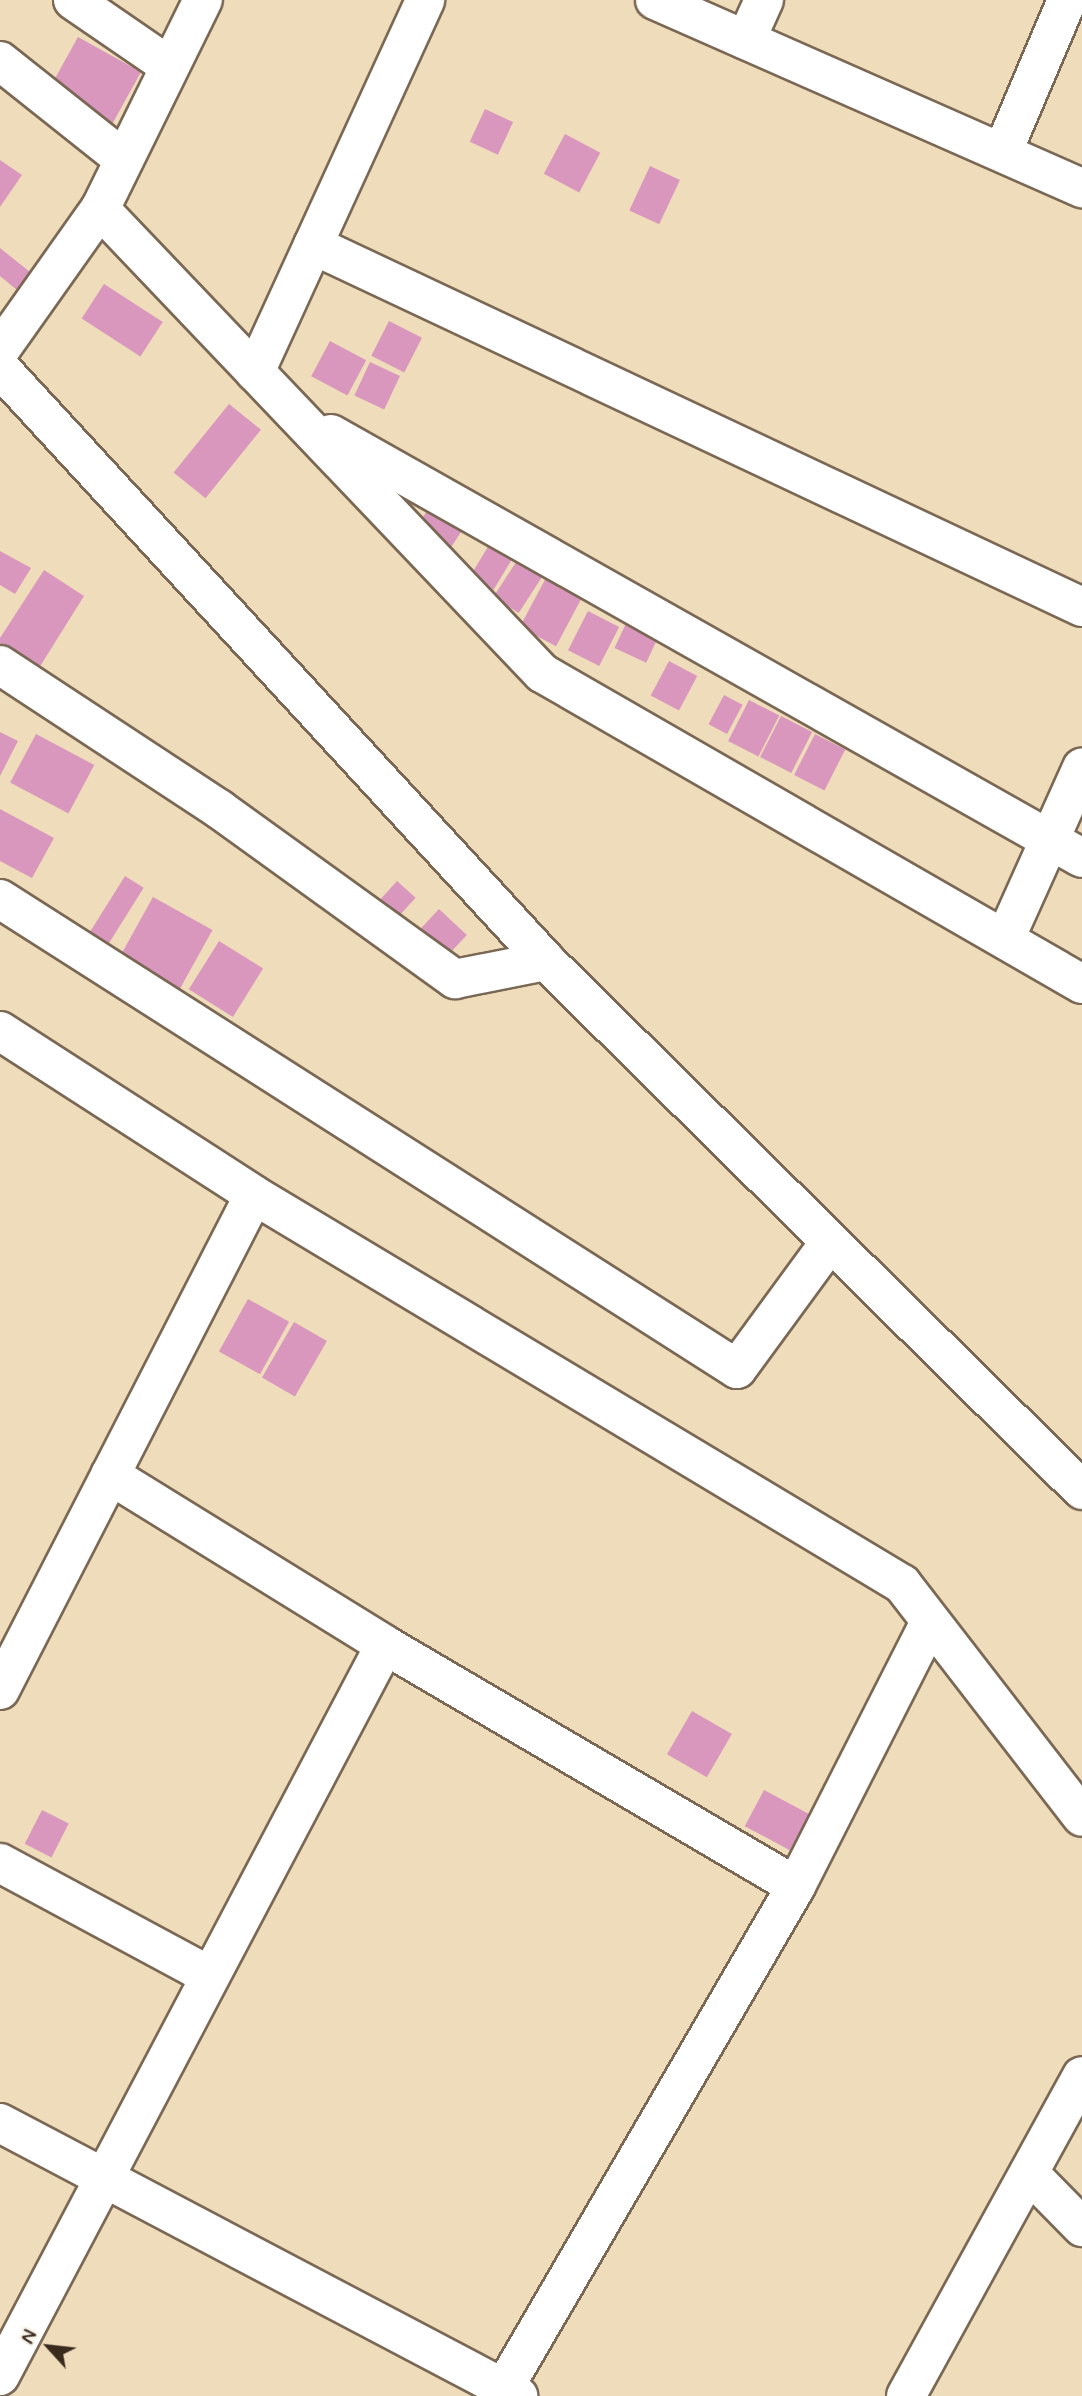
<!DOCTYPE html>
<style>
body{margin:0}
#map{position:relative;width:1082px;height:2396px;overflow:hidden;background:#eedcba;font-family:Mynerve,sans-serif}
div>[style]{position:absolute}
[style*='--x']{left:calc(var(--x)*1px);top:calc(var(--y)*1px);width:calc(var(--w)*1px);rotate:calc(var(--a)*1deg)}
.building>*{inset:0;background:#da97bd;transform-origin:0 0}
.roads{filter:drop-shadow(2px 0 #7a6855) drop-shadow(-2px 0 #7a6855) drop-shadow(0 2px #7a6855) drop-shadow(0 -2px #7a6855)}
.minor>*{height:38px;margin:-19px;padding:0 19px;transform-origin:19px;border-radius:19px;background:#fff}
.tertiary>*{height:38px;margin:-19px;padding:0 19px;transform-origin:19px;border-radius:19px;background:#fff}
span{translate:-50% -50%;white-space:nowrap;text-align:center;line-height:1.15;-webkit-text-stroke:5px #f7f3e8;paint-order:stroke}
.north{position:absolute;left:14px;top:2312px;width:70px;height:70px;-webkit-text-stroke:5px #f7f3e8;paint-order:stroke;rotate:297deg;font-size:19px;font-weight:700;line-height:28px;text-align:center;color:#3b2a1e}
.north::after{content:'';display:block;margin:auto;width:24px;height:32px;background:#3b2a1e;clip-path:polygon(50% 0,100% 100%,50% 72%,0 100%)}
</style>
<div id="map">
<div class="building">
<i style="left:78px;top:37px;width:72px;height:60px;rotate:29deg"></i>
<i style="left:485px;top:109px;width:31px;height:36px;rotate:25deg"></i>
<i style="left:565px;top:134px;width:40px;height:45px;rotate:28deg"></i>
<i style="clip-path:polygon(0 160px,22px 175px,0 207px)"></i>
<i style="left:650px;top:166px;width:33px;height:49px;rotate:25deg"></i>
<i style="clip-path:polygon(0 248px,30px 272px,17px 290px,0 276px)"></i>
<i style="left:104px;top:284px;width:70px;height:41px;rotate:33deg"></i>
<i style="left:389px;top:321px;width:37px;height:39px;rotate:27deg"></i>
<i style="left:330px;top:341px;width:41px;height:40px;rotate:28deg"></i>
<i style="left:370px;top:362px;width:33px;height:37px;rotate:25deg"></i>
<i style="left:229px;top:404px;width:41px;height:88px;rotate:39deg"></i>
<i style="left:436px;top:497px;width:40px;height:36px;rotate:33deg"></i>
<i style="left:489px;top:545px;width:27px;height:36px;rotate:31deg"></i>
<i style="clip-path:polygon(0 551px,31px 568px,15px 594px,0 585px)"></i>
<i style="left:518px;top:559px;width:30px;height:45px;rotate:33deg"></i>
<i style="clip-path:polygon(44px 570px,84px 596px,39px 668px,0 643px,0 638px)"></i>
<i style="left:548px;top:574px;width:41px;height:60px;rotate:28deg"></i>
<i style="left:588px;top:611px;width:35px;height:44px;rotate:27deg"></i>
<i style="left:628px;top:619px;width:35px;height:32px;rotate:25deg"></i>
<i style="left:669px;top:661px;width:32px;height:39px;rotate:28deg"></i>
<i style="left:724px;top:695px;width:21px;height:33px;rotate:28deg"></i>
<i style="left:749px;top:700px;width:34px;height:46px;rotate:27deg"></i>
<i style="left:781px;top:716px;width:35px;height:46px;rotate:27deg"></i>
<i style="clip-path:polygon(0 732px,18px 741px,0 776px)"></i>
<i style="left:36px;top:734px;width:66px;height:55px;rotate:28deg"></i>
<i style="left:815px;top:734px;width:34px;height:46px;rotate:27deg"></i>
<i style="clip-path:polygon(0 809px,54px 838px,32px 878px,0 861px)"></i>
<i style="left:125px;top:876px;width:22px;height:70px;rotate:32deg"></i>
<i style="left:397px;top:881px;width:25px;height:28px;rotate:42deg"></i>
<i style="left:153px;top:897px;width:68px;height:68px;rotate:29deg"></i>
<i style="left:439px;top:909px;width:38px;height:26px;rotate:43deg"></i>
<i style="left:219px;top:941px;width:52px;height:57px;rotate:32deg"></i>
<i style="left:248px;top:1299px;width:47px;height:60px;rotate:29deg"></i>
<i style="left:294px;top:1322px;width:38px;height:64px;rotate:30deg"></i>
<i style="left:692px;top:1711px;width:46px;height:50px;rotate:30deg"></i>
<i style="left:764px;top:1790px;width:51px;height:41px;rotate:28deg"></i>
<i style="left:42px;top:1810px;width:30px;height:38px;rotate:27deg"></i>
</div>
<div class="roads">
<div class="minor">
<i style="--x:73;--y:0;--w:116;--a:34.5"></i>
<i style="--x:746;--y:40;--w:44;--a:-65.8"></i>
<i style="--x:0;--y:61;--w:157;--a:38.5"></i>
<i style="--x:1003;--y:151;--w:164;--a:-67"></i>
<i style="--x:100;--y:209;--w:641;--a:46.39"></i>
<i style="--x:542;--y:673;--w:623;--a:29.94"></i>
<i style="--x:313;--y:245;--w:850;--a:25.21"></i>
<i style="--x:0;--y:350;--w:173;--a:-54.7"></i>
<i style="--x:100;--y:209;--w:233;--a:-63.8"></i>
<i style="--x:255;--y:372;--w:409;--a:-65.4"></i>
<i style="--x:331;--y:434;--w:862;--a:29.45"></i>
<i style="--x:0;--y:665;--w:262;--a:33.3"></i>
<i style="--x:219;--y:809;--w:291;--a:35.8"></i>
<i style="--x:455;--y:979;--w:93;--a:-11.2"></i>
<i style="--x:0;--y:899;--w:874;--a:32.53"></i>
<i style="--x:737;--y:1369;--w:157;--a:-53.8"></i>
<i style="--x:1005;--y:939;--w:188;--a:-65.8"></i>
<i style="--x:0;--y:1031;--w:302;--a:32.8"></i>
<i style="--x:254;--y:1195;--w:756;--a:30.98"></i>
<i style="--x:902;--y:1584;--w:294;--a:52.3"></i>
<i style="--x:110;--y:1475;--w:323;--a:31.7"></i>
<i style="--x:385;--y:1645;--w:476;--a:30.4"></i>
<i style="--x:0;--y:1690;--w:556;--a:-62.84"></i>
<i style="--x:0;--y:1863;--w:238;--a:28.3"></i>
<i style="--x:0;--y:2123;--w:586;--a:27.79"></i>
<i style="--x:1029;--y:2173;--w:76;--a:45.5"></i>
<i style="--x:0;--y:2376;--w:826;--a:-62.23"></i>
<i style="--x:504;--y:2388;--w:581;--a:-59.81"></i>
<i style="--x:796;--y:1886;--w:296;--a:-63.1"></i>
<i style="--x:906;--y:2396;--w:365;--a:-61.2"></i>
</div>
<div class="tertiary">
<i style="--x:655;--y:0;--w:467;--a:23.8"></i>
<i style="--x:0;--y:368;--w:806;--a:47.36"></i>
<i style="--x:546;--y:961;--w:753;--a:44.62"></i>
</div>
</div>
<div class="north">N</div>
</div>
